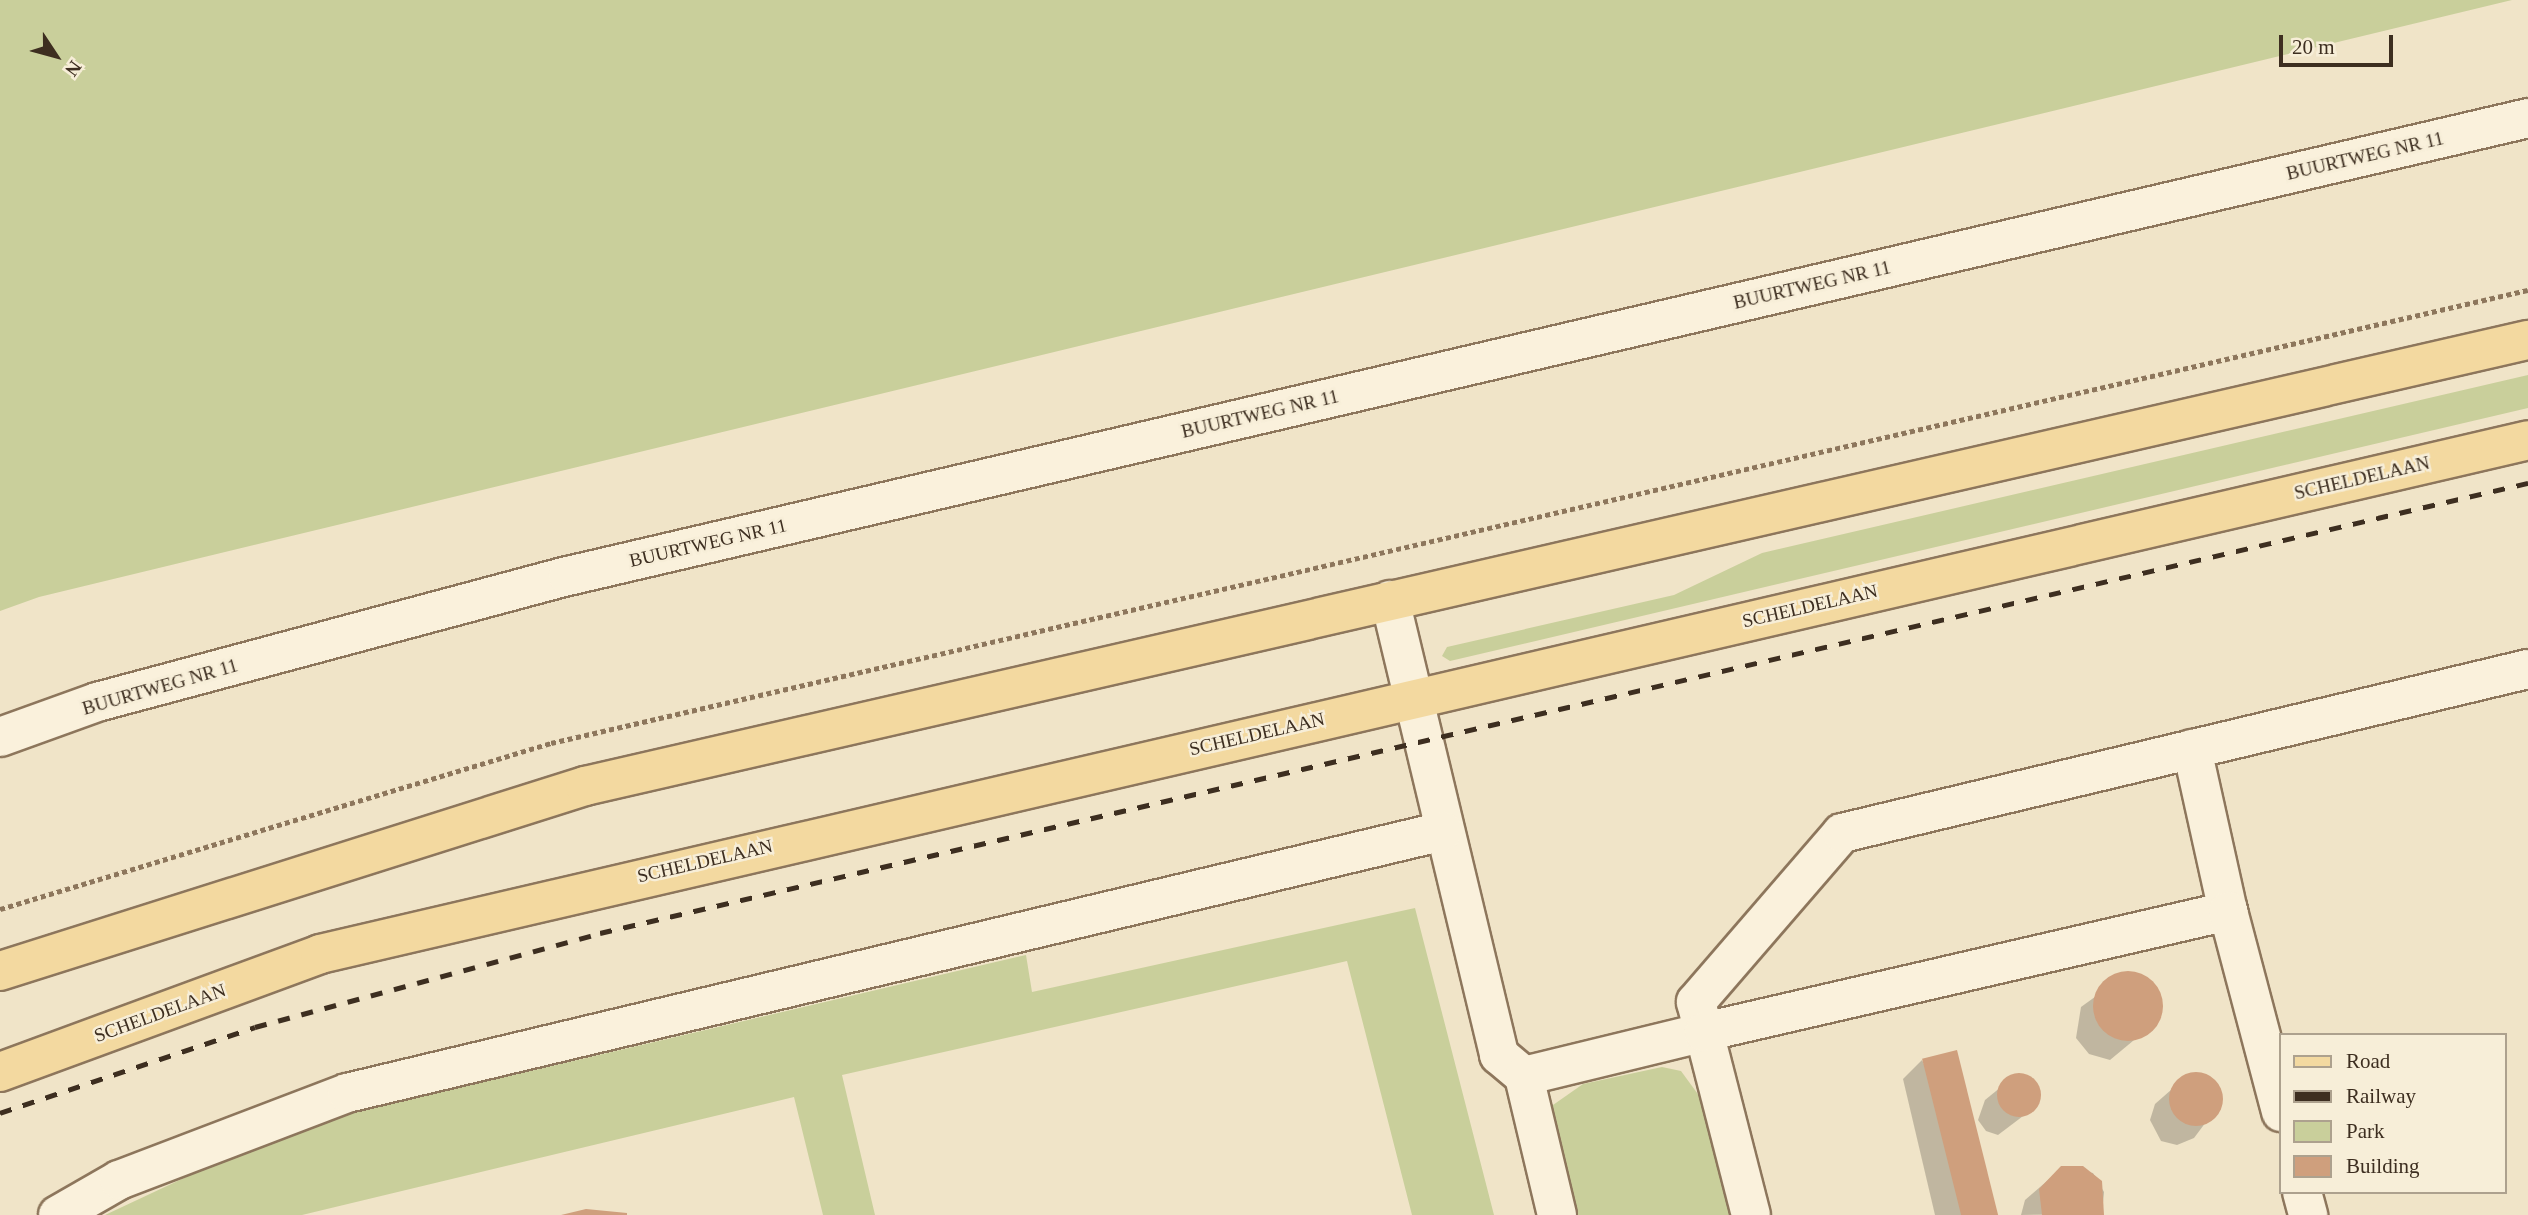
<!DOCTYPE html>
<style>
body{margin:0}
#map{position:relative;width:2528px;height:1215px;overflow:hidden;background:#f0e4c8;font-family:Georgia,serif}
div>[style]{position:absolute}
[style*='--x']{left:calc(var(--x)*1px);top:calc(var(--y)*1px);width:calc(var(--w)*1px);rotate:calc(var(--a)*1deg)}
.green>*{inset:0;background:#c9cf9b}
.shadow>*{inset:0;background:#0003}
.building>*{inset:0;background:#cf9f7d;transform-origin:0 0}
.round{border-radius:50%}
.path>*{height:4.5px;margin-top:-2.25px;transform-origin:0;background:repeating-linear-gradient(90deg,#8d765c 0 5px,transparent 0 8.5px)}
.roads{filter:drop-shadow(2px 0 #8d765c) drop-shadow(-2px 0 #8d765c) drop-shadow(0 2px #8d765c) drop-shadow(0 -2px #8d765c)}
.minor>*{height:38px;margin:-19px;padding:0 19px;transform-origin:19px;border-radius:19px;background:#faf1dc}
.major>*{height:38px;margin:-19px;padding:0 19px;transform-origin:19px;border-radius:19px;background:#f3d9a0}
.rail>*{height:5px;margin-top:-2.5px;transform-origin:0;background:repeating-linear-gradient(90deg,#3d2e20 0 12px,transparent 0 24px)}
span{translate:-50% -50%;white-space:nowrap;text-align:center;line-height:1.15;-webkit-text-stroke:5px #f7eed8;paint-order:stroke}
.street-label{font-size:19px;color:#3d2e20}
.legend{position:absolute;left:2279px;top:1033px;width:228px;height:161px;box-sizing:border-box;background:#f7eed8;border:2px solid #ada18e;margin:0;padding:9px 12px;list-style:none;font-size:21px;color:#3d2e20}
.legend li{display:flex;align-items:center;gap:14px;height:35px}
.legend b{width:35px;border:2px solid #ada18e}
.north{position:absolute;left:21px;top:21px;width:70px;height:70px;-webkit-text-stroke:5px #f7eed8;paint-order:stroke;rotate:126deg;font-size:19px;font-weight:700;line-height:28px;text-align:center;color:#3d2e20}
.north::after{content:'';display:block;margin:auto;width:24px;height:32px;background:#3d2e20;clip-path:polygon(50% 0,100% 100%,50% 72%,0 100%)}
.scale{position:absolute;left:2279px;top:35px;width:114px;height:32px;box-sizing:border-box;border:4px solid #3d2e20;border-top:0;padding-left:9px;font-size:21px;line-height:24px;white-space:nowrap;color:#3d2e20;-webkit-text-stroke:5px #f7eed8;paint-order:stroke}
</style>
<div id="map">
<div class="green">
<i style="clip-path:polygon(0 0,2512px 0,39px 597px,0 611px)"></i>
<i style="clip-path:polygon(2528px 375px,2528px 408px,1450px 661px,1442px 656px,1447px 647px,1674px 595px,1762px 553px)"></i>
<i style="clip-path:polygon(1415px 908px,1494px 1215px,1412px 1215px,1347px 961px,842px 1075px,875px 1215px,823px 1215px,794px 1097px,302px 1215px,105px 1215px,295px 1126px,1026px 955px,1032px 992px)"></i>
<i style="clip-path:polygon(1662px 1067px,1681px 1071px,1711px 1112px,1734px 1215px,1569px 1215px,1545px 1127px,1553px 1105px,1583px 1084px)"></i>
</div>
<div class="shadow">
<i style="clip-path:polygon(2128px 973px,2148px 980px,2160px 999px,2157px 1021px,2110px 1060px,2089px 1054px,2076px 1038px,2081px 1007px)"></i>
<i style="clip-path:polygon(1922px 1060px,1995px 1215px,1935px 1215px,1903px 1079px)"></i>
<i style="clip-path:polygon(2017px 1074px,2030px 1078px,2039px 1095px,2035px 1107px,1998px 1135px,1986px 1131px,1978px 1120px,1985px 1100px)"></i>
<i style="clip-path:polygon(2188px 1075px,2212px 1079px,2221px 1102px,2194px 1138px,2177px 1145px,2161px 1141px,2150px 1120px,2155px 1104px)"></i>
<i style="clip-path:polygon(2062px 1168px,2093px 1173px,2104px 1192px,2102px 1214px,2021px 1215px,2025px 1200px)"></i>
</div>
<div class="building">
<i class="round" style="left:2093px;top:971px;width:70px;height:70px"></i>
<i style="left:1957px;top:1050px;width:170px;height:36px;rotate:76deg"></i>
<i class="round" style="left:2169px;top:1072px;width:54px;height:54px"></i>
<i class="round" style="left:1997px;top:1073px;width:44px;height:44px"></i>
<i style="clip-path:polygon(2061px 1166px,2083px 1166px,2102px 1181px,2104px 1215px,2042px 1215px,2039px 1189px)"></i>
<i style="clip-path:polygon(586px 1209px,627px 1213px,627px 1215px,561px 1215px)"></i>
</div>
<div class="path">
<i style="--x:0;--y:909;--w:575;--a:-16.77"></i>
<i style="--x:551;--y:743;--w:2028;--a:-12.91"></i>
</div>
<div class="roads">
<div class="minor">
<i style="--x:1390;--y:600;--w:468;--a:76.5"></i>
<i style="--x:1499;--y:1055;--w:33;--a:40"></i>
<i style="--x:0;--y:737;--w:103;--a:-19.8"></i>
<i style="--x:97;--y:702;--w:488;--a:-15"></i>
<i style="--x:568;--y:576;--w:2013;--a:-13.15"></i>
<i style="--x:2192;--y:749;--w:166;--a:77.5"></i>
<i style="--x:2302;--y:1192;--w:24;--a:75"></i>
<i style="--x:58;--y:1215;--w:70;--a:-29.8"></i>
<i style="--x:119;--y:1180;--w:244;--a:-20.9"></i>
<i style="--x:347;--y:1093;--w:1127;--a:-13.44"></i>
<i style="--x:1557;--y:1215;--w:143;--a:-103.4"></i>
<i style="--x:1524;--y:1076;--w:185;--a:-13.7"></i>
<i style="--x:1704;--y:1032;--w:31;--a:-105"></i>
<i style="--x:1696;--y:1002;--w:223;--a:-49.2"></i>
<i style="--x:1842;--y:833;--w:705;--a:-13.45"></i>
<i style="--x:1751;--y:1215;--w:189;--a:-104.4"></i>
<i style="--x:1704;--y:1032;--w:538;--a:-13"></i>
<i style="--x:2228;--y:911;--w:208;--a:75.2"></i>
</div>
<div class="major">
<i style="--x:0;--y:971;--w:614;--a:-17.55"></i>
<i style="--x:585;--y:786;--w:1994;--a:-12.93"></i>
<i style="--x:0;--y:1072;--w:341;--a:-20.2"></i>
<i style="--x:320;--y:954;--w:2267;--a:-13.1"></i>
</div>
</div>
<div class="rail">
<i style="--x:0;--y:1113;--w:269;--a:-18.6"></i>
<i style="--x:255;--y:1027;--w:358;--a:-15.2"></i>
<i style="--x:600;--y:933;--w:1980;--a:-13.14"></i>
</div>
<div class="street-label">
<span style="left:2365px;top:156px;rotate:-13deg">BUURTWEG NR 11</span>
<span style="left:1812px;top:285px;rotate:-13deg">BUURTWEG NR 11</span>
<span style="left:1260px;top:414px;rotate:-13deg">BUURTWEG NR 11</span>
<span style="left:2362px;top:478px;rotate:-13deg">SCHELDELAAN</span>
<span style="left:708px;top:543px;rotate:-13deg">BUURTWEG NR 11</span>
<span style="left:1810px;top:606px;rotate:-13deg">SCHELDELAAN</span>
<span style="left:160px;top:687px;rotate:-16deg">BUURTWEG NR 11</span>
<span style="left:1257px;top:734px;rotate:-13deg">SCHELDELAAN</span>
<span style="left:705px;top:861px;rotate:-13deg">SCHELDELAAN</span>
<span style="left:160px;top:1013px;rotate:-20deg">SCHELDELAAN</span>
</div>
<ul class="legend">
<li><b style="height:9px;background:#f3d9a0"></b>Road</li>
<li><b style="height:9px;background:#3d2e20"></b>Railway</li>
<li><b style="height:19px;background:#c9cf9b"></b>Park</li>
<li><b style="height:19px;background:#cf9f7d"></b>Building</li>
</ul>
<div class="north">N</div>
<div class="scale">20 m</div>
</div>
